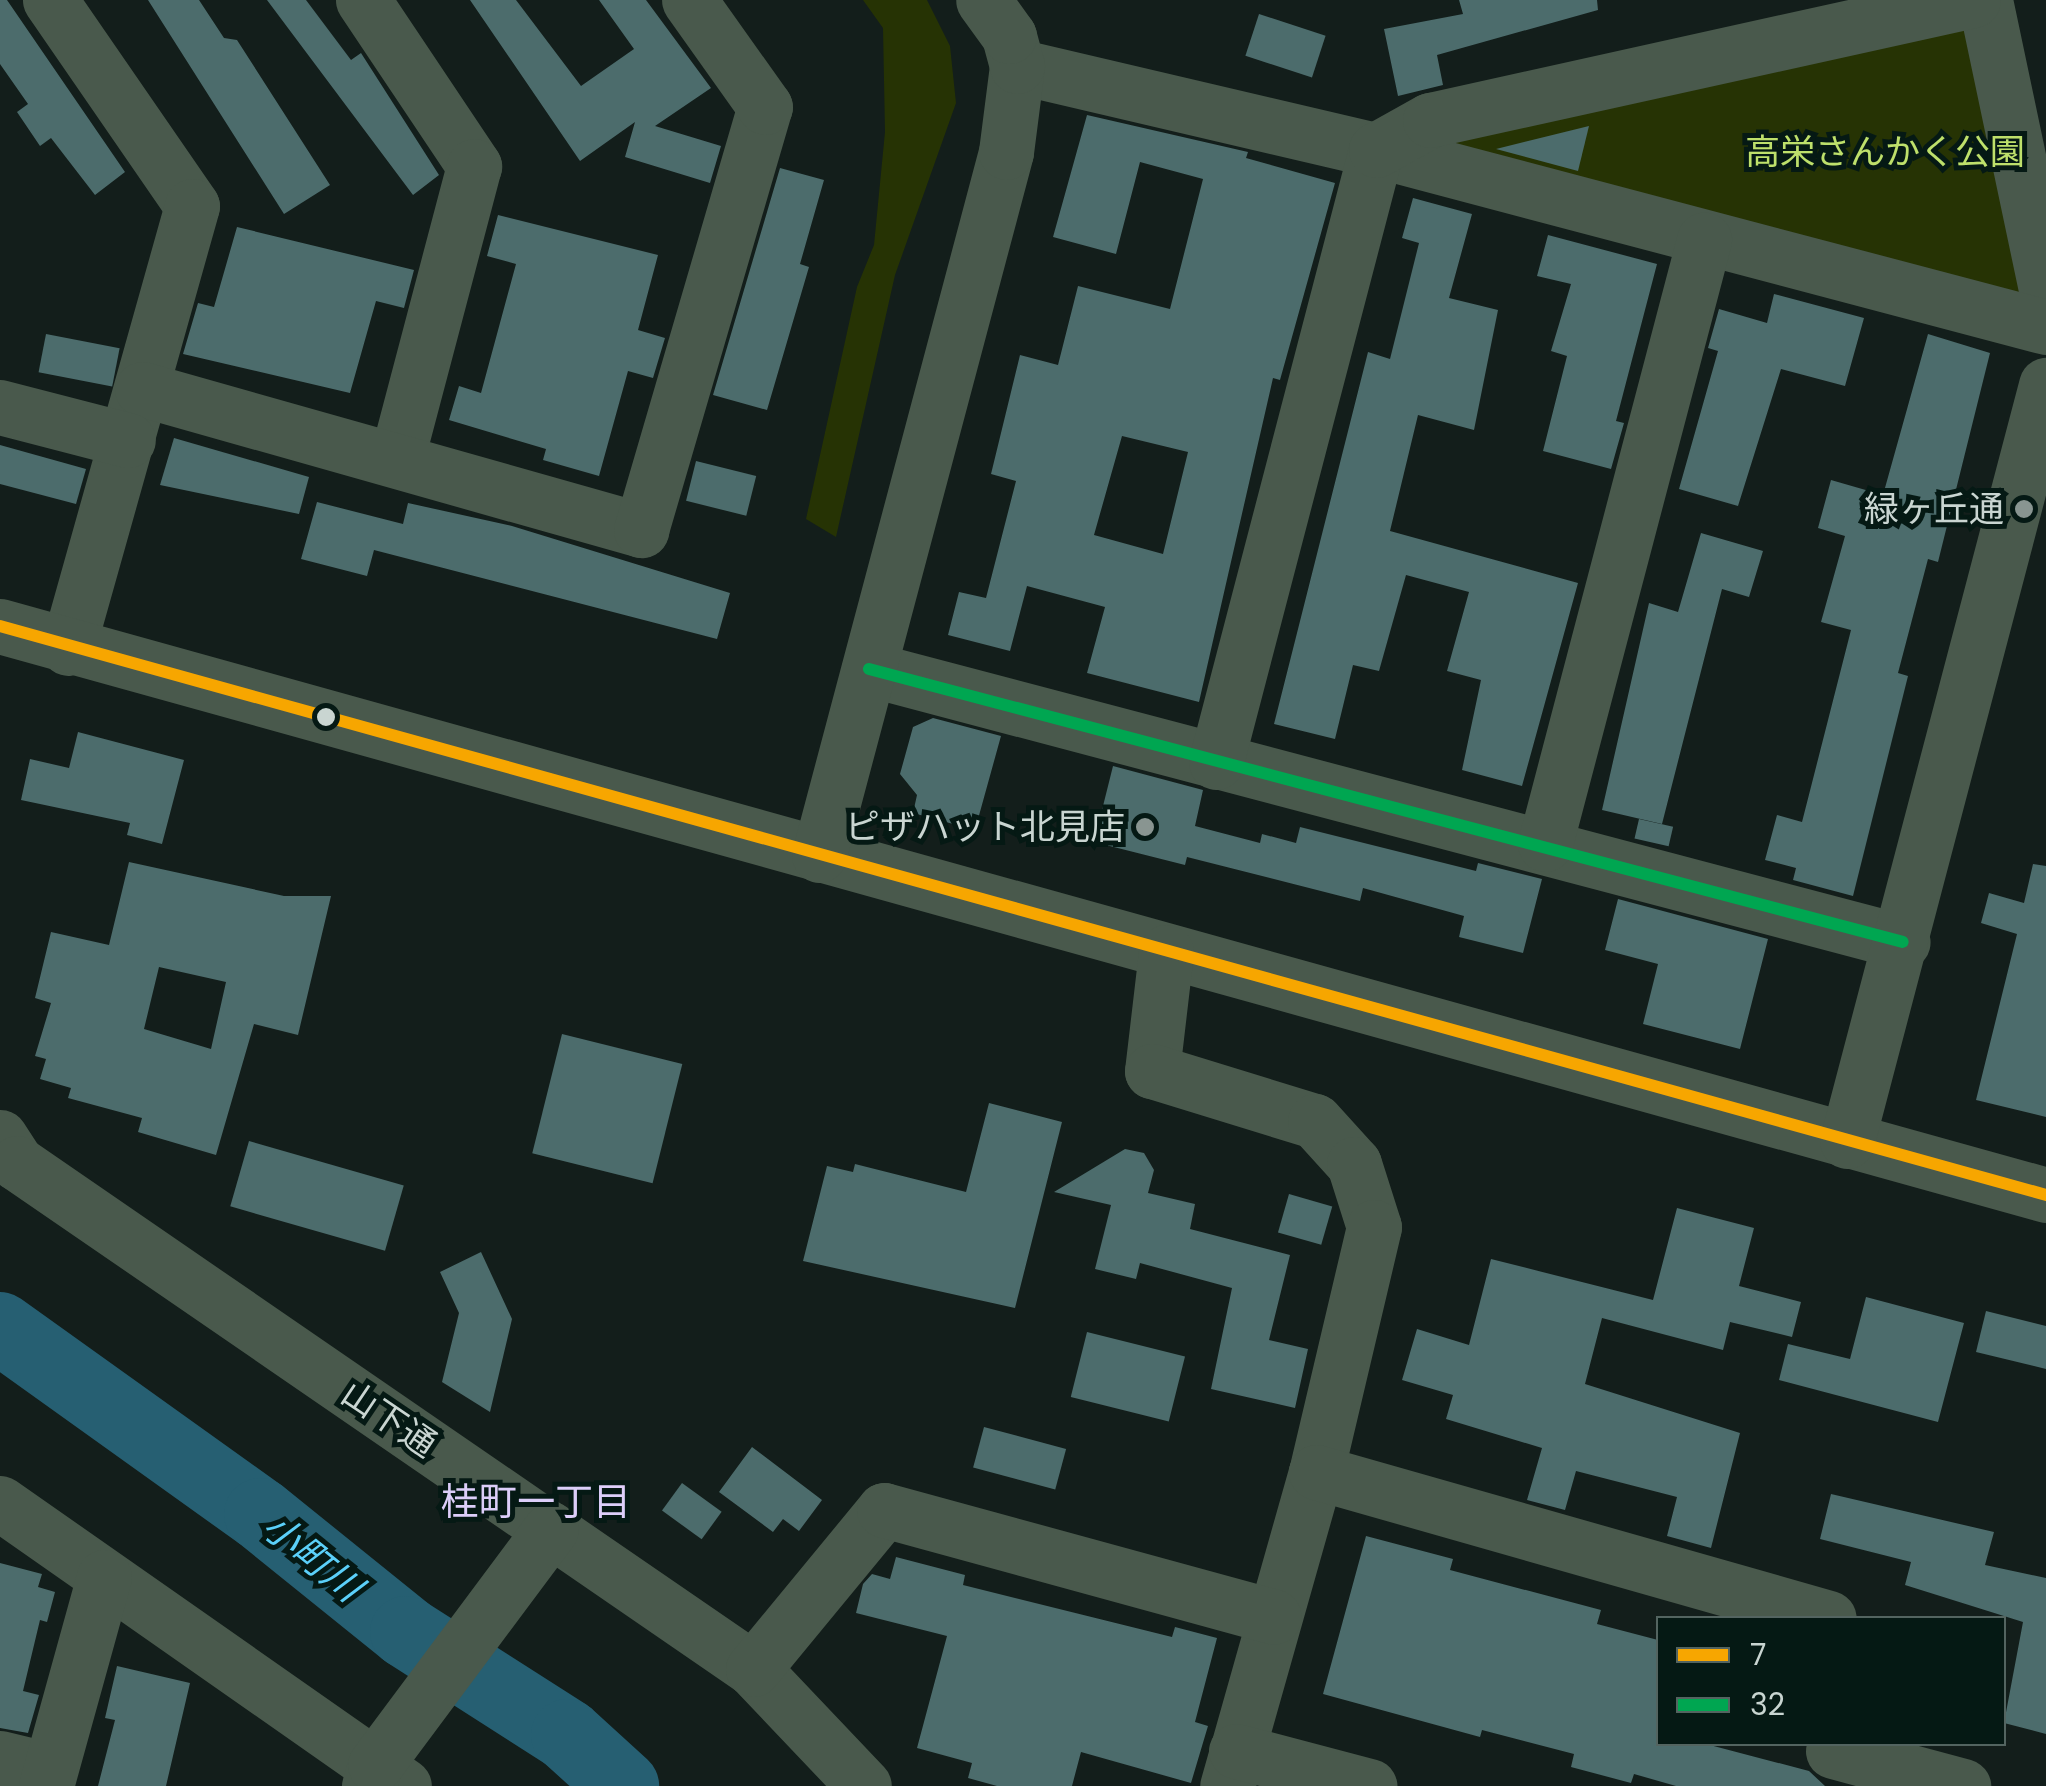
<!DOCTYPE html>
<meta charset="utf-8">
<style>
body{margin:0}
#map{position:relative;width:2046px;height:1786px;overflow:hidden;background:#131e1b;font-family:Poppins,"Noto Sans JP",sans-serif}
div>[style]{position:absolute}
[style*='--x']{left:calc(var(--x)*1px);top:calc(var(--y)*1px);width:calc(var(--w)*1px);rotate:calc(var(--a)*1deg)}
.green>*{inset:0;background:#263304}
.river>*{height:72px;margin:-36px;padding:0 36px;transform-origin:36px;border-radius:36px;background:#265f72}
.building>*{inset:0;background:#4c6c6c;transform-origin:0 0}
.minor>*{height:55px;margin:-27.5px;padding:0 27.5px;transform-origin:27.5px;border-radius:27.5px;background:#49594c}
.bus-1>*{height:12px;margin:-6px;padding:0 6px;transform-origin:6px;border-radius:6px;background:#f7a600}
.bus-2>*{height:12px;margin:-6px;padding:0 6px;transform-origin:6px;border-radius:6px;background:#00a651}
.dots>*{width:28px;height:28px;translate:-50% -50%;box-sizing:border-box;border:5px solid #051914;border-radius:50%}
span{translate:-50% -50%;white-space:nowrap;text-align:center;line-height:1.15;-webkit-text-stroke:10px #051914;paint-order:stroke}
.park-label{font-size:35px;color:#bee06b}
.poi-label{font-size:35px;color:#c9d5d1}
.right{translate:-100% -50%;text-align:right}
.street-label{font-size:35px;color:#c9d5d1}
.neighbourhood-label{font-size:38px;color:#dccef9}
.water-label{font-size:38px;color:#5bd0f9;font-style:italic}
.legend{position:absolute;left:1656px;top:1616px;width:350px;height:130px;box-sizing:border-box;background:#051914;border:2px solid #536460;margin:0;padding:12px 18px;list-style:none;font-size:30px;color:#c9d5d1}
.legend li{display:flex;align-items:center;gap:20px;height:50px}
.legend b{width:50px;border:2px solid #536460}
</style>
<div id="map">
<div class="green">
<i style="clip-path:polygon(863px 0,927px 0,950px 46px,956px 103px,895px 275px,836px 537px,806px 519px,857px 287px,874px 245px,885px 132px,883px 28px)"></i>
<i style="clip-path:polygon(1973px 0,2046px 327px,1376px 150px)"></i>
</div>
<div class="river">
<i style="--x:0;--y:1328;--w:320;--a:35.6"></i>
<i style="--x:260;--y:1514;--w:188;--a:38.9"></i>
<i style="--x:406;--y:1632;--w:191;--a:32.6"></i>
<i style="--x:567;--y:1735;--w:76;--a:42.3"></i>
</div>
<div class="building">
<i style="clip-path:polygon(0 0,7px 0,125px 172px,95px 195px,51px 138px,40px 146px,17px 112px,28px 104px,0 64px)"></i>
<i style="clip-path:polygon(148px 0,199px 0,224px 38px,237px 40px,330px 185px,284px 214px)"></i>
<i style="clip-path:polygon(267px 0,306px 0,351px 60px,361px 53px,439px 175px,413px 195px)"></i>
<i style="clip-path:polygon(470px 0,516px 0,581px 86px,634px 49px,599px 0,646px 0,711px 88px,655px 126px,721px 146px,710px 183px,625px 157px,635px 122px,580px 161px)"></i>
<i style="clip-path:polygon(1459px 0,1597px 0,1598px 10px,1437px 55px,1443px 85px,1398px 96px,1384px 29px,1463px 14px)"></i>
<i style="left:1259px;top:14px;width:70px;height:44px;rotate:18deg"></i>
<i style="clip-path:polygon(evenodd,1087px 115px,1248px 152px,1246px 158px,1335px 183px,1280px 380px,1273px 378px,1199px 702px,1087px 673px,1105px 607px,1027px 586px,1010px 651px,948px 635px,959px 592px,986px 598px,1016px 481px,991px 474px,1020px 355px,1058px 365px,1078px 286px,1170px 309px,1203px 179px,1140px 162px,1116px 254px,1053px 237px,1087px 115px,1122px 436px,1188px 452px,1163px 554px,1094px 535px,1122px 436px)"></i>
<i style="clip-path:polygon(1589px 126px,1578px 171px,1496px 149px)"></i>
<i style="clip-path:polygon(780px 168px,824px 180px,800px 264px,809px 267px,767px 410px,713px 395px)"></i>
<i style="clip-path:polygon(1413px 198px,1472px 214px,1449px 298px,1498px 310px,1474px 430px,1418px 415px,1390px 531px,1578px 583px,1522px 786px,1462px 770px,1481px 680px,1447px 671px,1469px 592px,1406px 575px,1379px 671px,1353px 665px,1335px 739px,1274px 724px,1368px 352px,1390px 359px,1419px 243px,1402px 238px)"></i>
<i style="clip-path:polygon(498px 215px,658px 255px,638px 330px,665px 338px,653px 378px,628px 371px,599px 476px,543px 460px,546px 449px,449px 420px,459px 386px,481px 393px,516px 264px,487px 256px)"></i>
<i style="clip-path:polygon(237px 227px,414px 270px,404px 308px,376px 301px,350px 393px,183px 354px,198px 303px,214px 307px)"></i>
<i style="clip-path:polygon(1548px 235px,1657px 264px,1616px 421px,1624px 423px,1611px 469px,1543px 451px,1567px 356px,1551px 351px,1571px 284px,1537px 276px)"></i>
<i style="clip-path:polygon(1774px 294px,1864px 318px,1845px 386px,1781px 369px,1738px 506px,1679px 489px,1718px 351px,1708px 348px,1719px 309px,1767px 323px)"></i>
<i style="left:46px;top:334px;width:75px;height:39px;rotate:11deg"></i>
<i style="clip-path:polygon(1928px 334px,1990px 353px,1938px 562px,1928px 559px,1898px 673px,1908px 676px,1853px 896px,1793px 880px,1796px 868px,1765px 860px,1777px 815px,1802px 822px,1851px 630px,1821px 622px,1845px 536px,1818px 528px,1831px 480px,1883px 495px)"></i>
<i style="clip-path:polygon(174px 438px,309px 477px,299px 514px,160px 485px)"></i>
<i style="clip-path:polygon(0 445px,86px 469px,76px 504px,0 484px)"></i>
<i style="left:696px;top:461px;width:62px;height:41px;rotate:14deg"></i>
<i style="clip-path:polygon(317px 502px,403px 524px,408px 503px,512px 526px,730px 593px,717px 639px,374px 550px,367px 576px,301px 559px)"></i>
<i style="clip-path:polygon(1701px 533px,1763px 551px,1749px 597px,1722px 589px,1662px 824px,1602px 810px,1649px 603px,1678px 612px)"></i>
<i style="clip-path:polygon(933px 718px,1001px 736px,975px 830px,913px 813px,917px 795px,900px 774px,913px 727px)"></i>
<i style="clip-path:polygon(78px 732px,184px 760px,162px 844px,127px 835px,130px 823px,21px 800px,30px 759px,69px 768px)"></i>
<i style="clip-path:polygon(1113px 766px,1203px 790px,1195px 826px,1260px 843px,1262px 834px,1296px 843px,1300px 827px,1476px 871px,1478px 863px,1542px 879px,1523px 953px,1459px 937px,1464px 916px,1363px 888px,1360px 901px,1187px 857px,1185px 865px,1094px 842px)"></i>
<i style="left:1639px;top:819px;width:35px;height:20px;rotate:13deg"></i>
<i style="clip-path:polygon(evenodd,129px 862px,284px 896px,331px 896px,298px 1035px,254px 1024px,216px 1155px,138px 1132px,142px 1118px,68px 1098px,71px 1088px,40px 1079px,46px 1059px,35px 1056px,51px 1003px,35px 998px,51px 932px,109px 945px,129px 862px,159px 967px,226px 982px,211px 1049px,144px 1029px,159px 967px)"></i>
<i style="clip-path:polygon(2033px 864px,2046px 866px,2046px 1117px,1976px 1100px,2017px 934px,1981px 923px,1989px 893px,2024px 903px)"></i>
<i style="clip-path:polygon(1618px 899px,1768px 939px,1740px 1049px,1643px 1024px,1658px 964px,1605px 950px)"></i>
<i style="left:562px;top:1034px;width:124px;height:123px;rotate:14deg"></i>
<i style="clip-path:polygon(989px 1103px,1062px 1122px,1015px 1308px,803px 1261px,827px 1166px,853px 1172px,855px 1164px,966px 1192px)"></i>
<i style="left:249px;top:1141px;width:161px;height:68px;rotate:16deg"></i>
<i style="clip-path:polygon(1125px 1149px,1144px 1153px,1154px 1170px,1148px 1193px,1195px 1204px,1190px 1229px,1290px 1255px,1269px 1340px,1308px 1349px,1295px 1408px,1211px 1389px,1232px 1288px,1140px 1263px,1136px 1279px,1095px 1269px,1111px 1205px,1054px 1192px)"></i>
<i style="left:1289px;top:1194px;width:45px;height:40px;rotate:16deg"></i>
<i style="clip-path:polygon(1677px 1208px,1754px 1228px,1739px 1286px,1801px 1302px,1792px 1337px,1730px 1322px,1723px 1350px,1602px 1318px,1585px 1384px,1740px 1433px,1711px 1548px,1667px 1536px,1677px 1497px,1576px 1471px,1565px 1510px,1527px 1500px,1542px 1448px,1446px 1419px,1453px 1395px,1402px 1380px,1417px 1329px,1469px 1345px,1491px 1259px,1653px 1300px)"></i>
<i style="clip-path:polygon(481px 1252px,512px 1319px,490px 1412px,442px 1382px,459px 1313px,440px 1272px)"></i>
<i style="clip-path:polygon(1866px 1297px,1964px 1323px,1938px 1422px,1779px 1380px,1788px 1344px,1850px 1359px)"></i>
<i style="clip-path:polygon(1986px 1311px,2046px 1326px,2046px 1369px,1976px 1352px)"></i>
<i style="left:1087px;top:1332px;width:101px;height:67px;rotate:14deg"></i>
<i style="left:984px;top:1427px;width:85px;height:42px;rotate:15deg"></i>
<i style="clip-path:polygon(752px 1447px,822px 1500px,799px 1531px,783px 1519px,773px 1532px,719px 1492px)"></i>
<i style="left:682px;top:1483px;width:49px;height:34px;rotate:36deg"></i>
<i style="clip-path:polygon(1831px 1494px,1994px 1532px,1985px 1565px,2046px 1578px,2046px 1734px,2004px 1723px,2023px 1622px,1905px 1585px,1911px 1562px,1820px 1539px)"></i>
<i style="clip-path:polygon(1366px 1536px,1453px 1559px,1450px 1570px,1601px 1610px,1597px 1624px,1658px 1640px,1658px 1744px,1706px 1744px,1809px 1771px,1825px 1786px,1676px 1786px,1634px 1774px,1631px 1783px,1571px 1767px,1574px 1754px,1482px 1730px,1480px 1737px,1323px 1694px)"></i>
<i style="clip-path:polygon(896px 1557px,965px 1575px,963px 1585px,1172px 1637px,1175px 1627px,1217px 1638px,1195px 1722px,1208px 1726px,1191px 1783px,1081px 1752px,1072px 1786px,997px 1786px,968px 1778px,972px 1763px,917px 1748px,947px 1636px,856px 1613px,863px 1584px,872px 1574px,890px 1579px)"></i>
<i style="clip-path:polygon(0 1563px,42px 1574px,38px 1587px,55px 1592px,47px 1622px,40px 1620px,23px 1691px,39px 1695px,28px 1733px,0 1728px)"></i>
<i style="clip-path:polygon(117px 1666px,190px 1683px,166px 1786px,98px 1786px,115px 1720px,105px 1718px)"></i>
</div>
<div class="minor">
<i style="--x:50;--y:0;--w:250;--a:55.4"></i>
<i style="--x:192;--y:206;--w:459;--a:105.7"></i>
<i style="--x:363;--y:0;--w:200;--a:56.2"></i>
<i style="--x:474;--y:166;--w:302;--a:104.8"></i>
<i style="--x:1985;--y:0;--w:296;--a:78.1"></i>
<i style="--x:1017;--y:66;--w:369;--a:13.2"></i>
<i style="--x:1376;--y:150;--w:693;--a:14.8"></i>
<i style="--x:142;--y:389;--w:519;--a:15.78"></i>
<i style="--x:641;--y:530;--w:441;--a:-73.7"></i>
<i style="--x:765;--y:107;--w:131;--a:-125.4"></i>
<i style="--x:0;--y:407;--w:132;--a:14.5"></i>
<i style="--x:0;--y:626;--w:2124;--a:15.54"></i>
<i style="--x:869;--y:669;--w:1069;--a:14.79"></i>
<i style="--x:1216;--y:762;--w:633;--a:-75.35"></i>
<i style="--x:1376;--y:150;--w:62;--a:-29.1"></i>
<i style="--x:1430;--y:120;--w:556;--a:-12.46"></i>
<i style="--x:1545;--y:844;--w:625;--a:-75.25"></i>
<i style="--x:819;--y:855;--w:727;--a:-75.1"></i>
<i style="--x:1006;--y:152;--w:87;--a:-82.7"></i>
<i style="--x:1017;--y:66;--w:31;--a:-105"></i>
<i style="--x:1009;--y:36;--w:44;--a:-125.8"></i>
<i style="--x:1166;--y:952;--w:120;--a:96.7"></i>
<i style="--x:1152;--y:1071;--w:170;--a:17.1"></i>
<i style="--x:1315;--y:1121;--w:58;--a:47.8"></i>
<i style="--x:1354;--y:1164;--w:66;--a:72.4"></i>
<i style="--x:1374;--y:1227;--w:252;--a:103.3"></i>
<i style="--x:1316;--y:1472;--w:326;--a:105.8"></i>
<i style="--x:0;--y:1137;--w:31;--a:57"></i>
<i style="--x:17;--y:1163;--w:893;--a:34.51"></i>
<i style="--x:753;--y:1669;--w:161;--a:46.5"></i>
<i style="--x:1847;--y:1141;--w:782;--a:-75.25"></i>
<i style="--x:1316;--y:1472;--w:533;--a:15.89"></i>
<i style="--x:0;--y:1503;--w:493;--a:35"></i>
<i style="--x:753;--y:1669;--w:206;--a:-50.5"></i>
<i style="--x:884;--y:1510;--w:404;--a:15.3"></i>
<i style="--x:1236;--y:1751;--w:138;--a:14.7"></i>
<i style="--x:1833;--y:1751;--w:135;--a:15.1"></i>
<i style="--x:0;--y:1758;--w:51;--a:13.5"></i>
<i style="--x:46;--y:1786;--w:217;--a:-74.5"></i>
<i style="--x:369;--y:1786;--w:22;--a:-74"></i>
<i style="--x:375;--y:1765;--w:294;--a:-53.3"></i>
</div>
<div class="bus-1">
<i style="--x:0;--y:626;--w:2124;--a:15.54"></i>
</div>
<div class="bus-2">
<i style="--x:869;--y:669;--w:1069;--a:14.79"></i>
</div>
<div class="dots">
<i style="left:2024px;top:509px;background:#899591"></i>
<i style="left:326px;top:717px;background:#c9d5d1"></i>
<i style="left:1145px;top:827px;background:#899591"></i>
</div>
<div class="park-label">
<span style="left:1885px;top:152px">高栄さんかく公園</span>
</div>
<div class="poi-label">
<span class="right" style="left:2004px;top:509px">緑ヶ丘通</span>
<span class="right" style="left:1125px;top:827px">ピザハット北見店</span>
</div>
<div class="street-label">
<span style="left:389px;top:1419px;rotate:34deg">山下通</span>
</div>
<div class="neighbourhood-label">
<span style="left:536px;top:1502px">桂町一丁目</span>
</div>
<div class="water-label">
<span style="left:312px;top:1557px;rotate:39deg">小町川</span>
</div>
<ul class="legend">
<li><b style="height:12px;background:#f7a600"></b>7</li>
<li><b style="height:12px;background:#00a651"></b>32</li>
</ul>
</div>
